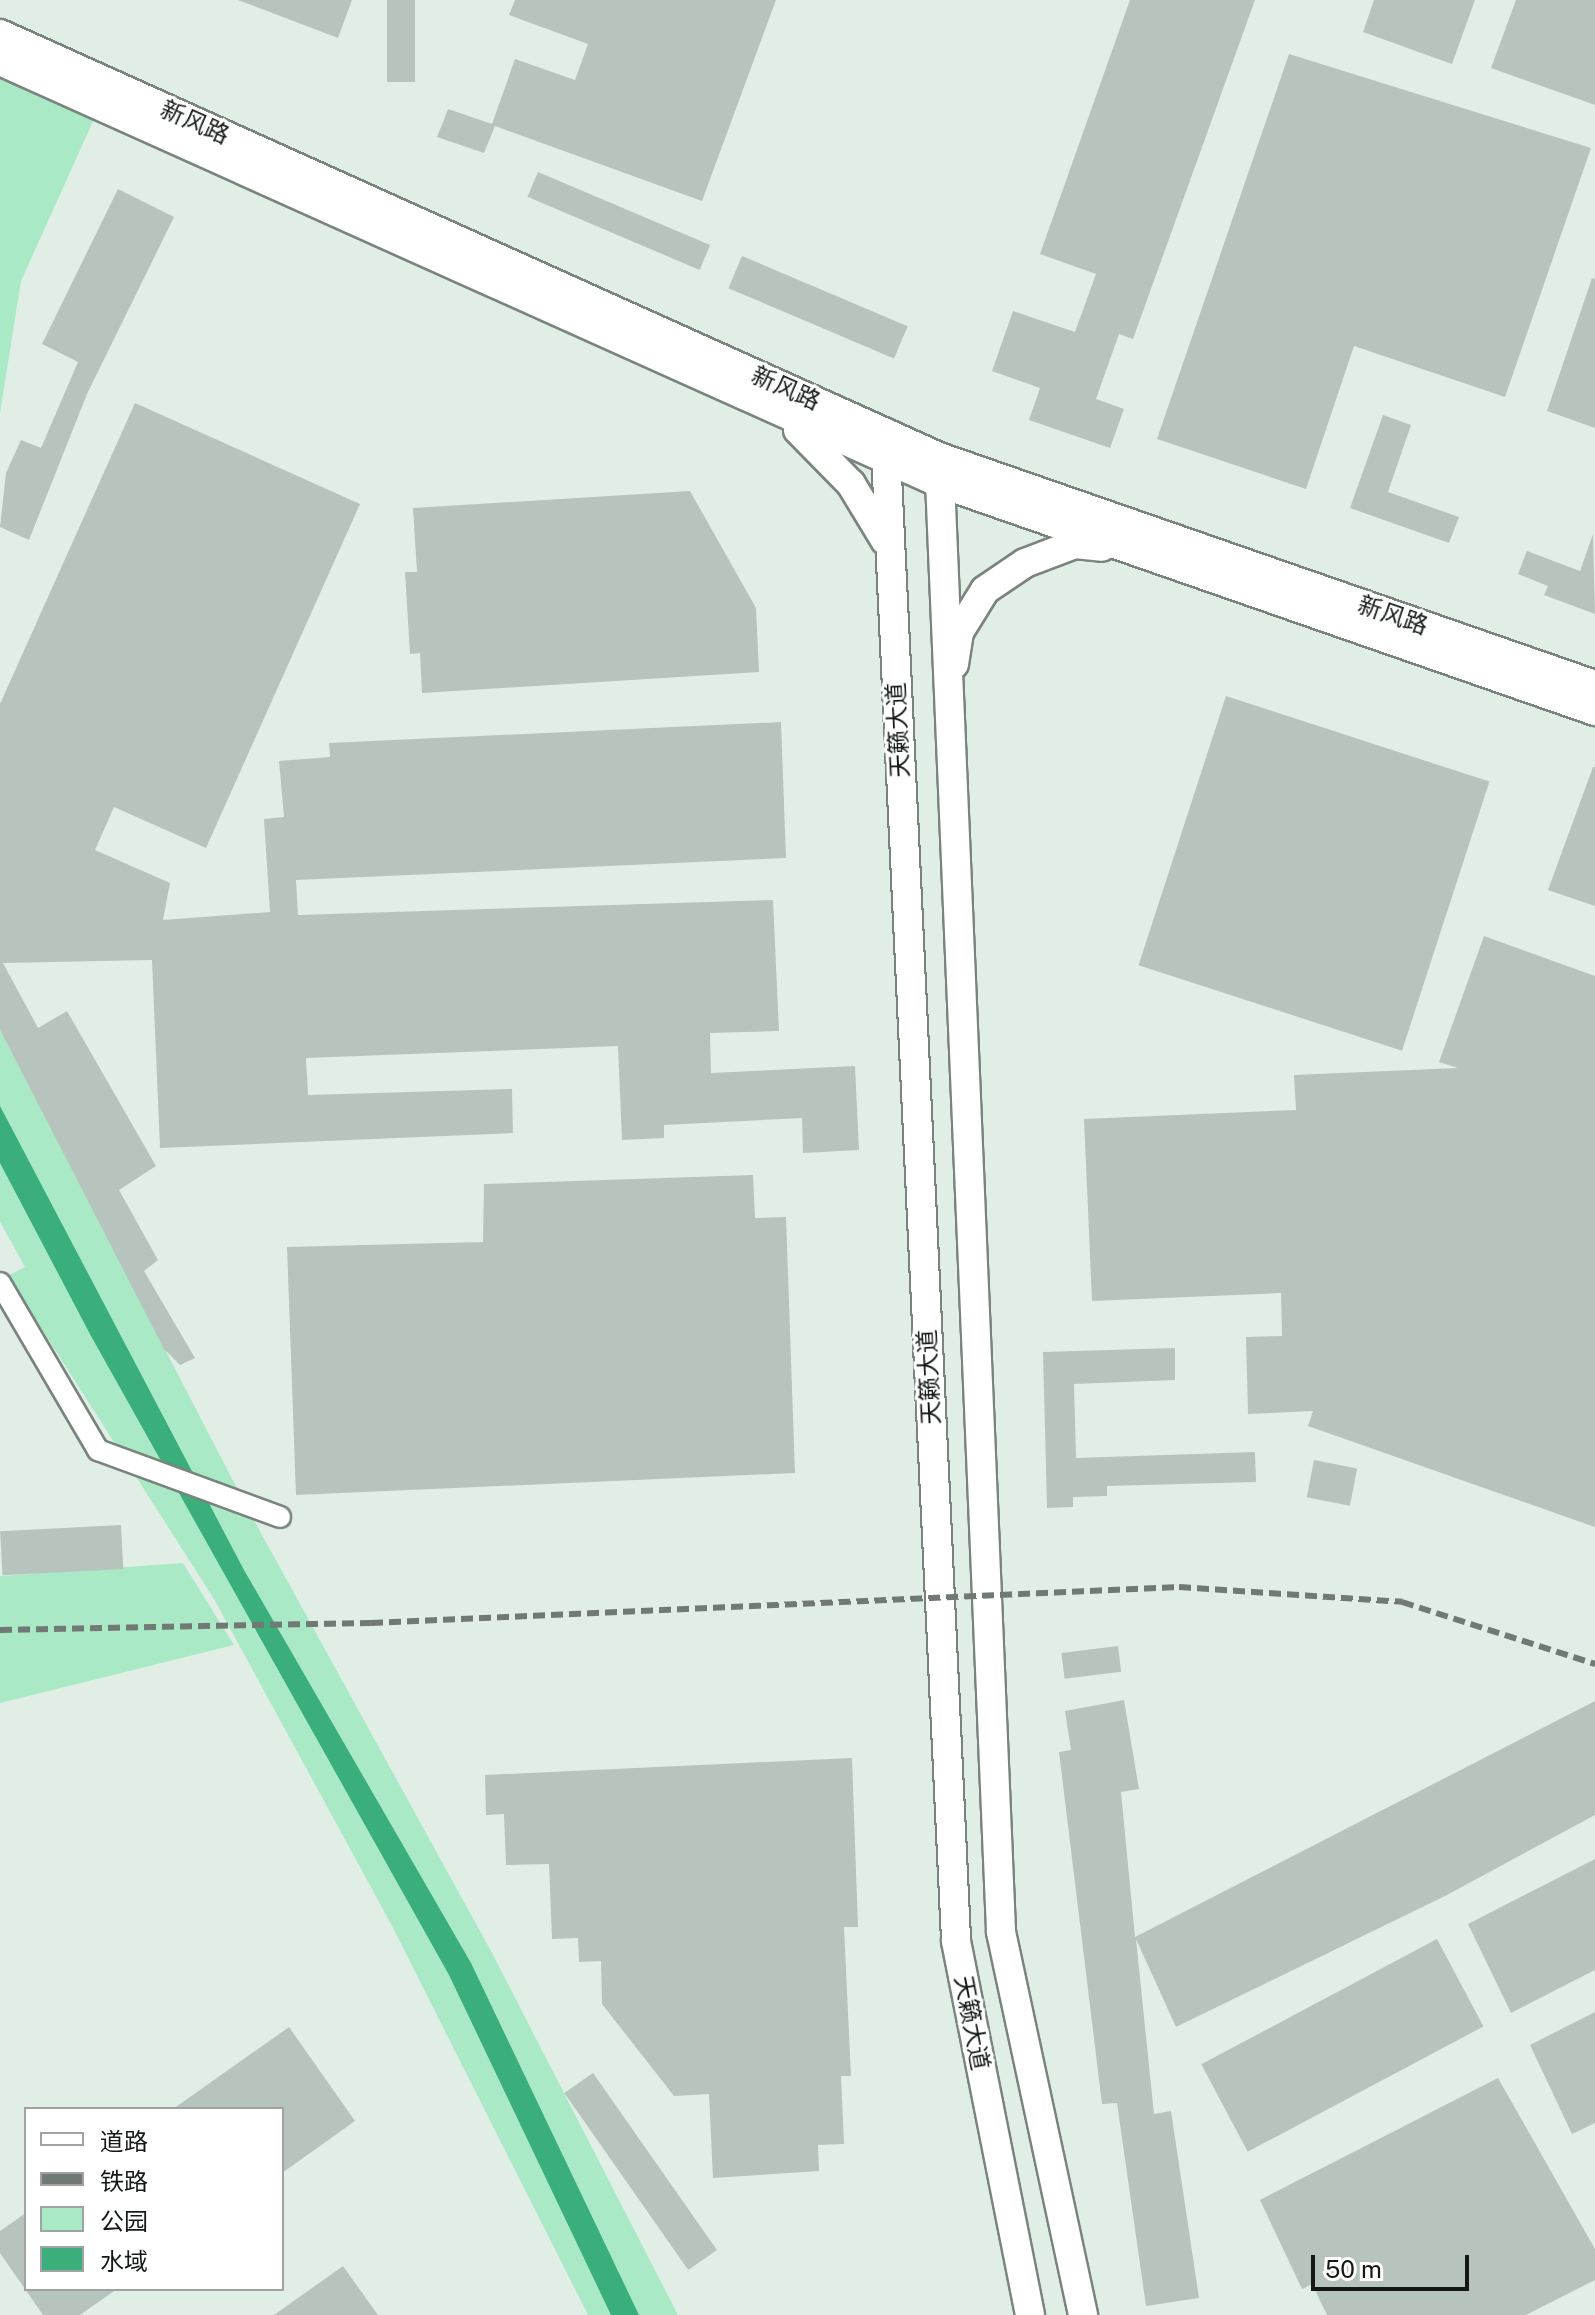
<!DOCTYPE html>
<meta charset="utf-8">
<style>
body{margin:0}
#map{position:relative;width:1595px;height:2315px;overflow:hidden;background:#e1eee6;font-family:"Public Sans","Noto Sans SC",sans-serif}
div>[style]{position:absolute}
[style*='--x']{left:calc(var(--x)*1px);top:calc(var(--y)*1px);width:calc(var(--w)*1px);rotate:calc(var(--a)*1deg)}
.green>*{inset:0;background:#a9e9c6}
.water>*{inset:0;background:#3baf7b}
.building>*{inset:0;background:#b7c4bd;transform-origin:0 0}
.roads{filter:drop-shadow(2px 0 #79847d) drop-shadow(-2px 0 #79847d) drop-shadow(0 2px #79847d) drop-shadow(0 -2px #79847d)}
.street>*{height:20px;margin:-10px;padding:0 10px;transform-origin:10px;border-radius:10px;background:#fff}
.secondary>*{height:28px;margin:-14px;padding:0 14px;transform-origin:14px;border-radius:14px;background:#fff}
.rail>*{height:6px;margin-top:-3px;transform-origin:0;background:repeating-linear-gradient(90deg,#707973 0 12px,transparent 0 18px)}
span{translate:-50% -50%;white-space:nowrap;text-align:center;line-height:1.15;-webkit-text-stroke:6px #fff;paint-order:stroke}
.street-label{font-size:24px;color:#141916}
.legend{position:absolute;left:24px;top:2107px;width:260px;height:184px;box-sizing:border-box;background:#fff;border:2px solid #a1a3a2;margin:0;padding:10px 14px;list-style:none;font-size:24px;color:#141916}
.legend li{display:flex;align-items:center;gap:16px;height:40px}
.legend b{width:40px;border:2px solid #a1a3a2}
.scale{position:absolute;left:1311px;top:2255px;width:158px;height:36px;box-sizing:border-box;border:4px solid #141916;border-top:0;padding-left:10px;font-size:24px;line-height:28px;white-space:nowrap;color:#141916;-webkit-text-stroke:6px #fff;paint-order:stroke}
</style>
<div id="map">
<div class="green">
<i style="clip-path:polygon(0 73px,95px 117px,21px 281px,0 413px)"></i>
<i style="clip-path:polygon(0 1030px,245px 1504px,491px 1951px,678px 2315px,588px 2315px,391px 1924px,214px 1599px,8px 1276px,25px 1267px,0 1222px)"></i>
<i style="clip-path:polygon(183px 1563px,234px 1645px,0 1703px,0 1576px)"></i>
</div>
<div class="water">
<i style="clip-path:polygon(0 1106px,244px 1570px,471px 1963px,639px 2315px,611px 2315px,449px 1975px,91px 1336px,0 1163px)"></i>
</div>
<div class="building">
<i style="clip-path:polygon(238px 0,352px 0,338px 38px)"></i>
<i style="left:387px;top:0;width:28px;height:82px"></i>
<i style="clip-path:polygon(515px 0,776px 0,702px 201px,495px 126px,484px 153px,437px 137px,448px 109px,492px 124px,515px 59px,575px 80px,588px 44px,509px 15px)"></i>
<i style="clip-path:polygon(1130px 0,1255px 0,1133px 339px,1119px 334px,1096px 399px,1124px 409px,1110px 448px,1029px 420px,1040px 388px,992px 371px,1013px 311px,1075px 332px,1096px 274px,1040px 254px)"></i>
<i style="clip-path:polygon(1374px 0,1475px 0,1452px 64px,1363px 32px)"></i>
<i style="clip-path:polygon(1516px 0,1595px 0,1595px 105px,1491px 68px)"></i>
<i style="clip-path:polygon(1289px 54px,1591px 148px,1505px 397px,1354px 346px,1306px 489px,1157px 439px)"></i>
<i style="left:538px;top:172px;width:187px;height:27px;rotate:23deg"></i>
<i style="clip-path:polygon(118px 189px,174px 217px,87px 394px,29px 540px,0 527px,6px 473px,21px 440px,41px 448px,78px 362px,42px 344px)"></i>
<i style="left:742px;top:256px;width:180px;height:35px;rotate:23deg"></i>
<i style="clip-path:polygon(1592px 278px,1595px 279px,1595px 428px,1547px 411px)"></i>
<i style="clip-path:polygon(135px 403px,360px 504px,206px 848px,114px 807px,95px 850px,170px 883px,163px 920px,270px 912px,264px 819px,284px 817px,279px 761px,330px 757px,329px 743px,781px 722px,786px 858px,296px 880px,298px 915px,773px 900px,779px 1031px,710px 1033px,711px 1073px,855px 1066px,859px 1150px,803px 1153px,802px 1118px,664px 1125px,664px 1138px,622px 1140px,618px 1046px,306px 1058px,308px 1095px,512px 1089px,513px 1133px,160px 1148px,152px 960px,3px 963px,38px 1028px,67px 1011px,156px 1166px,119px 1190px,158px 1260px,144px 1271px,195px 1358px,180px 1365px,164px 1349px,0 1030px,0 704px)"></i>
<i style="clip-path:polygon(1383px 415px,1411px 425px,1388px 492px,1459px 517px,1449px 543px,1350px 508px)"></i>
<i style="clip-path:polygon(690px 491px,756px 608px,759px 672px,422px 693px,420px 653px,410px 654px,405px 572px,417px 572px,413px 508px)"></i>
<i style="clip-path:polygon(1593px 534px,1595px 614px,1544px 595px,1548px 586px,1518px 574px,1527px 551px,1580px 571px)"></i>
<i style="left:1226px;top:696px;width:277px;height:283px;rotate:18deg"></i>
<i style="clip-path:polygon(1593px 767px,1595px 767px,1595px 906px,1548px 890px)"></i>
<i style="clip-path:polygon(1484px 936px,1595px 976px,1595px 1527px,1308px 1426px,1313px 1411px,1248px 1414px,1246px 1337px,1282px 1336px,1281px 1293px,1092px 1301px,1084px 1119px,1296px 1110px,1294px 1075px,1458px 1068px,1439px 1062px)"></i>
<i style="clip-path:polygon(753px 1175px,755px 1218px,786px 1217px,795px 1473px,296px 1495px,287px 1247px,483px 1242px,484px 1184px)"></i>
<i style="clip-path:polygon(1175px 1348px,1175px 1380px,1074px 1384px,1076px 1458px,1255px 1452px,1256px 1482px,1107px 1486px,1107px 1496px,1073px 1497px,1073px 1507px,1047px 1508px,1043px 1352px)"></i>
<i style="left:1314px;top:1460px;width:44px;height:38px;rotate:11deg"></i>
<i style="left:121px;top:1525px;width:44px;height:121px;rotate:87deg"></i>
<i style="left:1118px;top:1646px;width:26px;height:57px;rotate:83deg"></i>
<i style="clip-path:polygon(1124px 1700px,1139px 1789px,1121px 1792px,1135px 1937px,1595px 1701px,1595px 1815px,1445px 1896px,1176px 2027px,1136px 1939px,1154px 2114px,1171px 2111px,1199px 2298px,1146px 2306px,1117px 2103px,1102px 2104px,1059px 1752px,1071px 1750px,1065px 1711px)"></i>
<i style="clip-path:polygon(852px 1758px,858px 1927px,844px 1927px,851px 2076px,841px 2076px,844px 2144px,818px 2145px,819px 2171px,713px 2178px,709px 2094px,674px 2096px,602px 2004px,601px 1961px,579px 1962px,578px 1938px,552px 1939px,549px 1864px,506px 1865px,504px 1814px,486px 1815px,485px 1775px)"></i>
<i style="clip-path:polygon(1595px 1859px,1595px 1970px,1511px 2013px,1468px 1924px)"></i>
<i style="left:1437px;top:1939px;width:99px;height:267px;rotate:62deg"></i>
<i style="clip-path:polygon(1595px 2012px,1595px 2123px,1572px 2134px,1530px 2045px)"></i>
<i style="clip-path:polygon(289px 2027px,355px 2121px,282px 2173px,282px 2109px,173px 2109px)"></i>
<i style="left:593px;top:2073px;width:216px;height:35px;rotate:55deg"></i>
<i style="clip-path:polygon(1498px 2078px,1595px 2249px,1595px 2280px,1526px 2315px,1327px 2315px,1312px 2284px,1302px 2289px,1260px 2200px)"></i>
<i style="clip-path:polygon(26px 2213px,26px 2289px,117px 2289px,80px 2315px,43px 2315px,0 2253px,0 2231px)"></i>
<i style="clip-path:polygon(343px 2266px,378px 2315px,274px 2315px)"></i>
</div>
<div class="roads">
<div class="street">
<i style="--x:0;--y:1283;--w:194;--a:59.6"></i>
<i style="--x:98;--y:1450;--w:194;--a:20.2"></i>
</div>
<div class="secondary">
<i style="--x:0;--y:34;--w:1030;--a:24.25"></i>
<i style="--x:939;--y:457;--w:694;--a:19.17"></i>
<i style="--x:0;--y:61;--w:1027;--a:24.19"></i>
<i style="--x:937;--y:482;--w:697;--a:19.19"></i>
<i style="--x:798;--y:430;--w:76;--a:45.5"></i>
<i style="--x:851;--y:484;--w:66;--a:58.7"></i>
<i style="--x:885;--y:433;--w:1510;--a:87.3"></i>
<i style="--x:956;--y:1941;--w:381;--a:78.8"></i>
<i style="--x:939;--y:457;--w:1476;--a:87.59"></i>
<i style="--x:1001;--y:1932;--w:392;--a:77.9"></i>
<i style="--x:954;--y:664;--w:32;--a:-81"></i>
<i style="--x:959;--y:632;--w:49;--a:-58.2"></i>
<i style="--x:985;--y:590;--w:48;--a:-34"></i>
<i style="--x:1025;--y:563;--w:53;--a:-20.8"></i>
<i style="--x:1075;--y:544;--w:27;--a:6"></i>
</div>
</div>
<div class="rail">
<i style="--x:0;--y:1630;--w:371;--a:-1.1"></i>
<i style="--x:371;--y:1623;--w:809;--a:-2.55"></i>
<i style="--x:1179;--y:1587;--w:224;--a:3.8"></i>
<i style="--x:1402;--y:1602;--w:203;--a:17.8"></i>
</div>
<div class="street-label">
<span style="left:195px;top:122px;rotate:24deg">新风路</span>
<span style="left:786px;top:388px;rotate:24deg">新风路</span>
<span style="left:1393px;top:615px;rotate:19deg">新风路</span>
<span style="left:898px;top:730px;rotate:-93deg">天籁大道</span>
<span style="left:929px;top:1377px;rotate:-93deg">天籁大道</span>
<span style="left:972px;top:2023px;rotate:79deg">天籁大道</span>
</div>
<ul class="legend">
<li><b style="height:10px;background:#fff"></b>道路</li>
<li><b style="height:10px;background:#707973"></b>铁路</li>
<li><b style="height:22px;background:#a9e9c6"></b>公园</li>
<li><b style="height:22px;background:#3baf7b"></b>水域</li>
</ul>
<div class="scale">50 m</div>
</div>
